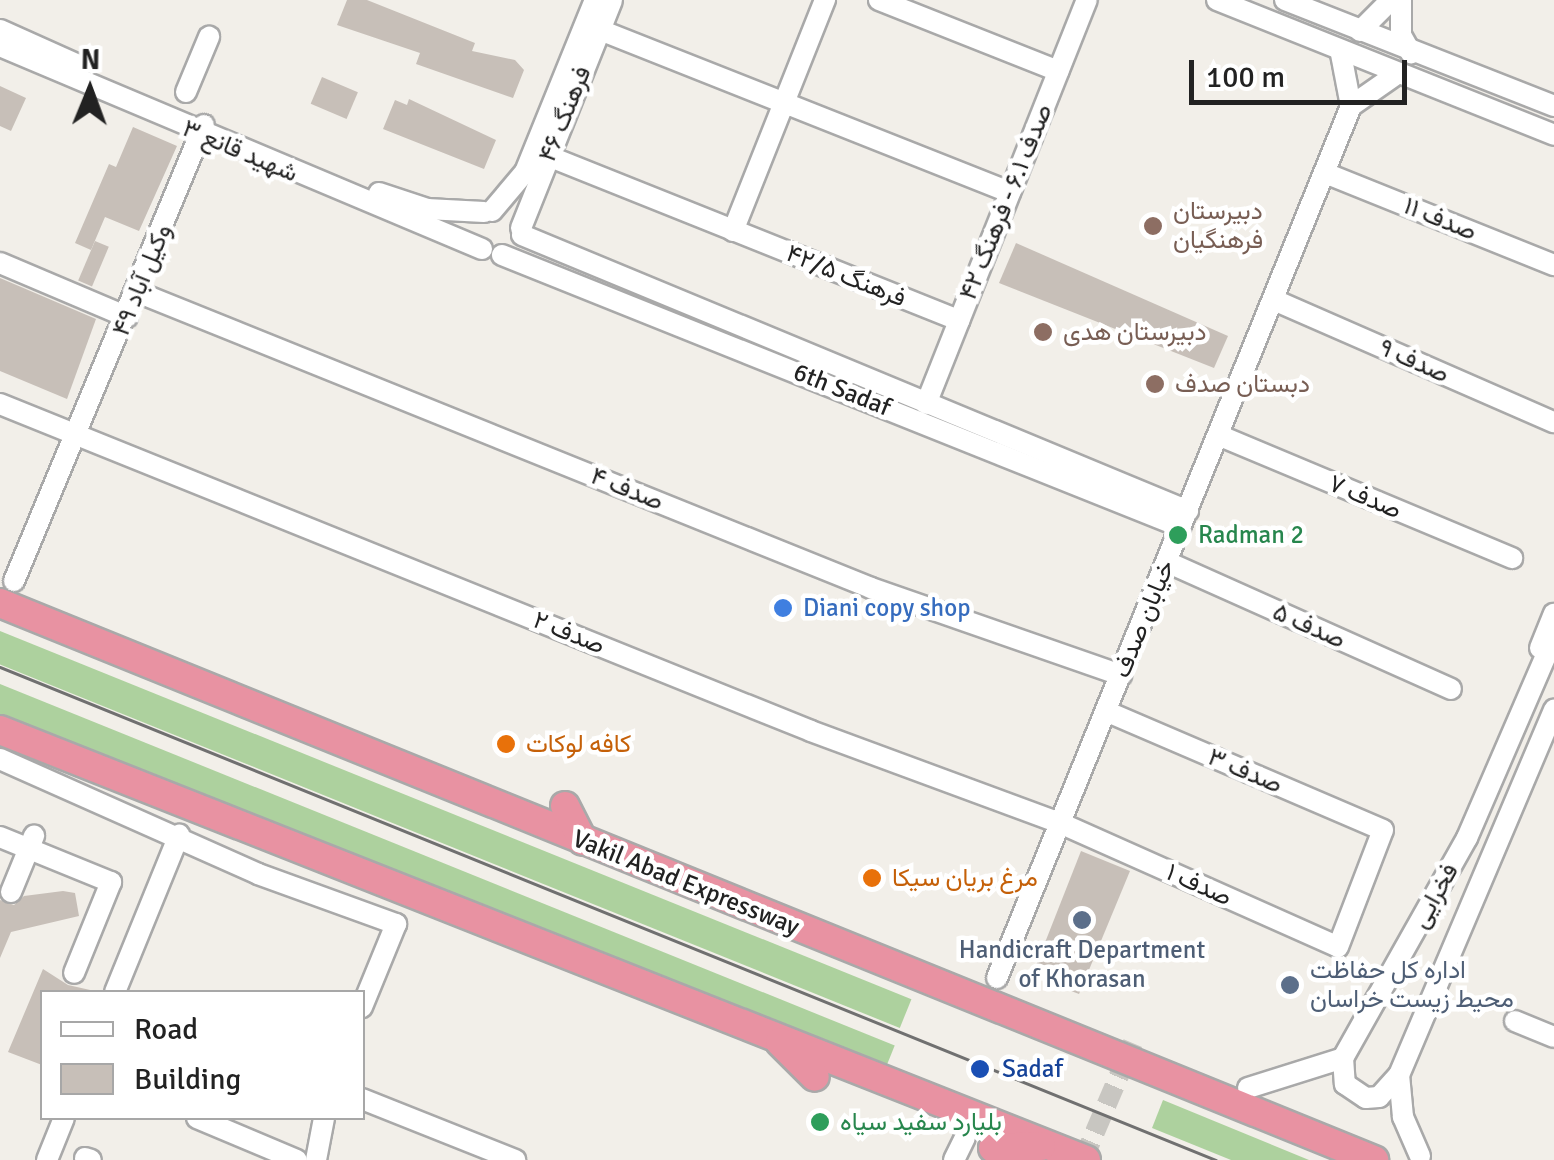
<!DOCTYPE html>
<meta charset="utf-8">
<style>
body{margin:0}
#map{position:relative;width:1554px;height:1160px;overflow:hidden;background:#f2efe9;font-family:Signika,Vazirmatn,sans-serif}
div>[style]{position:absolute}
[style*='--x']{left:calc(var(--x)*1px);top:calc(var(--y)*1px);width:calc(var(--w)*1px);rotate:calc(var(--a)*1deg)}
.forest>*{inset:0;background:#add19e;transform-origin:0 0}
.building>*{inset:0;background:#c7bfb8;transform-origin:0 0}
.minor-tunnel>*{height:20px;margin-top:-10px;transform-origin:0;background:repeating-linear-gradient(90deg,#c8c6c1 0 20px,transparent 0 30px)}
.roads{filter:drop-shadow(2px 0 #a9a9a9) drop-shadow(-2px 0 #a9a9a9) drop-shadow(0 2px #a9a9a9) drop-shadow(0 -2px #a9a9a9)}
.minor>*{height:20px;margin:-10px;padding:0 10px;transform-origin:10px;border-radius:10px;background:#fff}
.highway>*{height:28px;margin:-14px;padding:0 14px;transform-origin:14px;border-radius:14px;background:#e892a2}
.tram>*{height:2.5px;margin:-1.25px;padding:0 1.25px;transform-origin:1.25px;border-radius:1.25px;background:#707070}
.dots>*{width:28px;height:28px;translate:-50% -50%;box-sizing:border-box;border:5px solid #fff;border-radius:50%}
span{translate:-50% -50%;white-space:nowrap;text-align:center;line-height:1.15;-webkit-text-stroke:9px #fff;paint-order:stroke}
.street-label{font-size:25px;color:#222}
.education-label{font-size:25px;color:#785e54}
.left{translate:0 -50%;text-align:left}
.leisure-label{font-size:25px;color:#27864d}
.shop-label{font-size:25px;color:#366cbe}
.food-label{font-size:25px;color:#c56008}
.service-label{font-size:25px;color:#4e5e75}
.transit-label{font-size:25px;color:#164399}
.legend{position:absolute;left:40px;top:990px;width:325px;height:130px;box-sizing:border-box;background:#fff;border:2px solid #a7a7a7;margin:0;padding:12px 18px;list-style:none;font-size:30px;color:#222}
.legend li{display:flex;align-items:center;gap:20px;height:50px}
.legend b{width:50px;border:2px solid #a7a7a7}
.north{position:absolute;left:40px;top:40px;width:100px;height:100px;-webkit-text-stroke:8px #fff;paint-order:stroke;rotate:1deg;font-size:28px;font-weight:700;line-height:40px;text-align:center;color:#222}
.north::after{content:'';display:block;margin:auto;width:35px;height:45px;background:#222;clip-path:polygon(50% 0,100% 100%,50% 72%,0 100%)}
.scale{position:absolute;left:1189px;top:60px;width:218px;height:45px;box-sizing:border-box;border:5px solid #222;border-top:0;padding-left:12px;font-size:30px;line-height:35px;white-space:nowrap;color:#222;-webkit-text-stroke:8px #fff;paint-order:stroke}
</style>
<div id="map">
<div class="forest">
<i style="left:0;top:631px;width:983px;height:31px;rotate:22deg"></i>
<i style="left:0;top:684px;width:965px;height:30px;rotate:22deg"></i>
<i style="clip-path:polygon(1163px 1100px,1309px 1160px,1231px 1160px,1152px 1128px)"></i>
</div>
<div class="building">
<i style="clip-path:polygon(347px 0,367px 0,475px 43px,472px 51px,515px 60px,524px 70px,513px 98px,416px 64px,420px 53px,337px 25px)"></i>
<i style="left:322px;top:77px;width:39px;height:29px;rotate:23deg"></i>
<i style="clip-path:polygon(0 86px,26px 98px,11px 131px,0 126px)"></i>
<i style="clip-path:polygon(409px 99px,496px 140px,484px 169px,383px 129px,395px 100px,407px 105px)"></i>
<i style="clip-path:polygon(133px 127px,177px 146px,139px 231px,105px 217px,91px 250px,75px 243px,109px 164px,116px 167px)"></i>
<i style="left:95px;top:241px;width:15px;height:43px;rotate:23deg"></i>
<i style="clip-path:polygon(1016px 243px,1228px 336px,1214px 368px,999px 283px)"></i>
<i style="clip-path:polygon(0 278px,96px 319px,67px 399px,0 371px)"></i>
<i style="clip-path:polygon(1081px 851px,1130px 871px,1079px 994px,1040px 979px,1035px 968px)"></i>
<i style="clip-path:polygon(63px 891px,75px 893px,79px 916px,11px 932px,0 958px,0 900px,14px 905px,24px 896px)"></i>
<i style="clip-path:polygon(43px 969px,68px 985px,99px 992px,42px 992px,42px 1065px,8px 1052px)"></i>
</div>
<div class="minor-tunnel">
<i style="--x:1083;--y:1160;--w:127;--a:-66.9"></i>
</div>
<div class="roads">
<div class="minor">
<i style="--x:879;--y:0;--w:193;--a:21.6"></i>
<i style="--x:1217;--y:0;--w:363;--a:21.8"></i>
<i style="--x:1285;--y:0;--w:289;--a:21.5"></i>
<i style="--x:1401;--y:0;--w:35;--a:90"></i>
<i style="--x:1401;--y:35;--w:21;--a:61"></i>
<i style="--x:0;--y:30;--w:83;--a:24.1"></i>
<i style="--x:600;--y:30;--w:441;--a:21.6"></i>
<i style="--x:1360;--y:31;--w:44;--a:-45"></i>
<i style="--x:0;--y:46;--w:523;--a:22.84"></i>
<i style="--x:186;--y:92;--w:60;--a:-67.3"></i>
<i style="--x:1351;--y:106;--w:52;--a:-34.9"></i>
<i style="--x:548;--y:156;--w:443;--a:21.8"></i>
<i style="--x:1325;--y:173;--w:247;--a:21.9"></i>
<i style="--x:379;--y:193;--w:51;--a:18.4"></i>
<i style="--x:427;--y:209;--w:57;--a:3"></i>
<i style="--x:492;--y:211;--w:51;--a:-49.8"></i>
<i style="--x:525;--y:172;--w:186;--a:-67.9"></i>
<i style="--x:521;--y:228;--w:245;--a:-68.2"></i>
<i style="--x:733;--y:231;--w:249;--a:-68.3"></i>
<i style="--x:522;--y:235;--w:721;--a:22.51"></i>
<i style="--x:502;--y:255;--w:731;--a:21.83"></i>
<i style="--x:0;--y:263;--w:138;--a:23"></i>
<i style="--x:137;--y:292;--w:791;--a:21.96"></i>
<i style="--x:871;--y:588;--w:265;--a:19.2"></i>
<i style="--x:1274;--y:300;--w:305;--a:23.6"></i>
<i style="--x:0;--y:404;--w:874;--a:21.96"></i>
<i style="--x:811;--y:731;--w:265;--a:20.3"></i>
<i style="--x:1060;--y:823;--w:304;--a:24"></i>
<i style="--x:1338;--y:947;--w:125;--a:-69"></i>
<i style="--x:1383;--y:830;--w:301;--a:-156.8"></i>
<i style="--x:926;--y:404;--w:435;--a:-68.3"></i>
<i style="--x:1218;--y:435;--w:319;--a:22.7"></i>
<i style="--x:1167;--y:562;--w:311;--a:24.1"></i>
<i style="--x:14;--y:581;--w:494;--a:-67.4"></i>
<i style="--x:1540;--y:648;--w:37;--a:-68"></i>
<i style="--x:0;--y:759;--w:282;--a:24"></i>
<i style="--x:258;--y:874;--w:147;--a:19.9"></i>
<i style="--x:396;--y:924;--w:90;--a:112.3"></i>
<i style="--x:0;--y:837;--w:120;--a:22.1"></i>
<i style="--x:111;--y:882;--w:98;--a:112.1"></i>
<i style="--x:11;--y:892;--w:61;--a:-67.7"></i>
<i style="--x:997;--y:978;--w:941;--a:-67.9"></i>
<i style="--x:1351;--y:106;--w:53;--a:-100.9"></i>
<i style="--x:115;--y:992;--w:170;--a:-67.8"></i>
<i style="--x:1515;--y:1021;--w:42;--a:22.3"></i>
<i style="--x:1343;--y:1058;--w:26;--a:86"></i>
<i style="--x:1345;--y:1084;--w:25;--a:34"></i>
<i style="--x:1366;--y:1098;--w:13;--a:-4"></i>
<i style="--x:1379;--y:1097;--w:30;--a:-48"></i>
<i style="--x:1248;--y:1088;--w:100;--a:-17.5"></i>
<i style="--x:1343;--y:1058;--w:253;--a:-60.6"></i>
<i style="--x:1467;--y:838;--w:219;--a:-66.6"></i>
<i style="--x:362;--y:1099;--w:165;--a:21.7"></i>
<i style="--x:197;--y:1118;--w:108;--a:22.8"></i>
<i style="--x:1420;--y:1156;--w:43;--a:-113.6"></i>
<i style="--x:1403;--y:1117;--w:42;--a:-95.4"></i>
<i style="--x:1399;--y:1075;--w:397;--a:-67"></i>
<i style="--x:85;--y:1158;--w:6;--a:18"></i>
<i style="--x:47;--y:1160;--w:45;--a:-68"></i>
<i style="--x:316;--y:1160;--w:43;--a:-79.2"></i>
<i style="--x:954;--y:1160;--w:25;--a:-64"></i>
</div>
<div class="highway">
<i style="--x:0;--y:603;--w:1483;--a:22.07"></i>
<i style="--x:0;--y:730;--w:1168;--a:21.6"></i>
<i style="--x:565;--y:806;--w:39;--a:63"></i>
<i style="--x:780;--y:1042;--w:49;--a:45"></i>
<i style="--x:993;--y:1148;--w:48;--a:-2.4"></i>
</div>
</div>
<div class="tram">
<i style="--x:0;--y:667;--w:1312;--a:22.07"></i>
</div>
<div class="dots">
<i style="left:1153px;top:226px;background:#8d6e63"></i>
<i style="left:1043px;top:332px;background:#8d6e63"></i>
<i style="left:1155px;top:384px;background:#8d6e63"></i>
<i style="left:1178px;top:535px;background:#2e9e5b"></i>
<i style="left:783px;top:608px;background:#3f7fe0"></i>
<i style="left:506px;top:744px;background:#e8710a"></i>
<i style="left:872px;top:878px;background:#e8710a"></i>
<i style="left:1082px;top:920px;background:#5c6f8a"></i>
<i style="left:1290px;top:985px;background:#5c6f8a"></i>
<i style="left:980px;top:1069px;background:#1a4fb4"></i>
<i style="left:820px;top:1122px;background:#2e9e5b"></i>
</div>
<div class="street-label">
<span style="left:565px;top:114px;rotate:-68deg">فرهنگ ۴۶</span>
<span style="left:240px;top:151px;rotate:23deg">شهید قانع ۳</span>
<span style="left:1006px;top:202px;rotate:-68deg">صدف ۶.۱ - فرهنگ ۴۲</span>
<span style="left:1440px;top:219px;rotate:22deg">صدف ۱۱</span>
<span style="left:846px;top:276px;rotate:22deg">فرهنگ ۴۲/۵</span>
<span style="left:142px;top:280px;rotate:-68deg">وکیل آباد ۴۹</span>
<span style="left:1414px;top:361px;rotate:24deg">صدف ۹</span>
<span style="left:842px;top:390px;rotate:22deg">6th Sadaf</span>
<span style="left:627px;top:489px;rotate:22deg">صدف ۴</span>
<span style="left:1365px;top:497px;rotate:23deg">صدف ۷</span>
<span style="left:1144px;top:619px;rotate:-68deg">خیابان صدف</span>
<span style="left:1309px;top:626px;rotate:24deg">صدف ۵</span>
<span style="left:569px;top:633px;rotate:22deg">صدف ۲</span>
<span style="left:1245px;top:771px;rotate:23deg">صدف ۳</span>
<span style="left:686px;top:883px;rotate:22deg">Vakil Abad Expressway</span>
<span style="left:1199px;top:885px;rotate:24deg">صدف ۱</span>
<span style="left:1435px;top:896px;rotate:-61deg">فخرایی</span>
</div>
<div class="education-label">
<span class="left" style="left:1173px;top:226px">دبیرستان<br>فرهنگیان</span>
<span class="left" style="left:1063px;top:332px">دبیرستان هدی</span>
<span class="left" style="left:1175px;top:384px">دبستان صدف</span>
</div>
<div class="leisure-label">
<span class="left" style="left:1198px;top:535px">Radman 2</span>
<span class="left" style="left:840px;top:1122px">بلیارد سفید سیاه</span>
</div>
<div class="shop-label">
<span class="left" style="left:803px;top:608px">Diani copy shop</span>
</div>
<div class="food-label">
<span class="left" style="left:526px;top:744px">کافه لوکات</span>
<span class="left" style="left:892px;top:878px">مرغ بریان سیکا</span>
</div>
<div class="service-label">
<span style="left:1082px;top:965px">Handicraft Department<br>of Khorasan</span>
<span class="left" style="left:1310px;top:985px">اداره کل حفاظت<br>محیط زیست خراسان</span>
</div>
<div class="transit-label">
<span class="left" style="left:1002px;top:1069px">Sadaf</span>
</div>
<ul class="legend">
<li><b style="height:12px;background:#fff"></b>Road</li>
<li><b style="height:28px;background:#c7bfb8"></b>Building</li>
</ul>
<div class="north">N</div>
<div class="scale">100 m</div>
</div>
